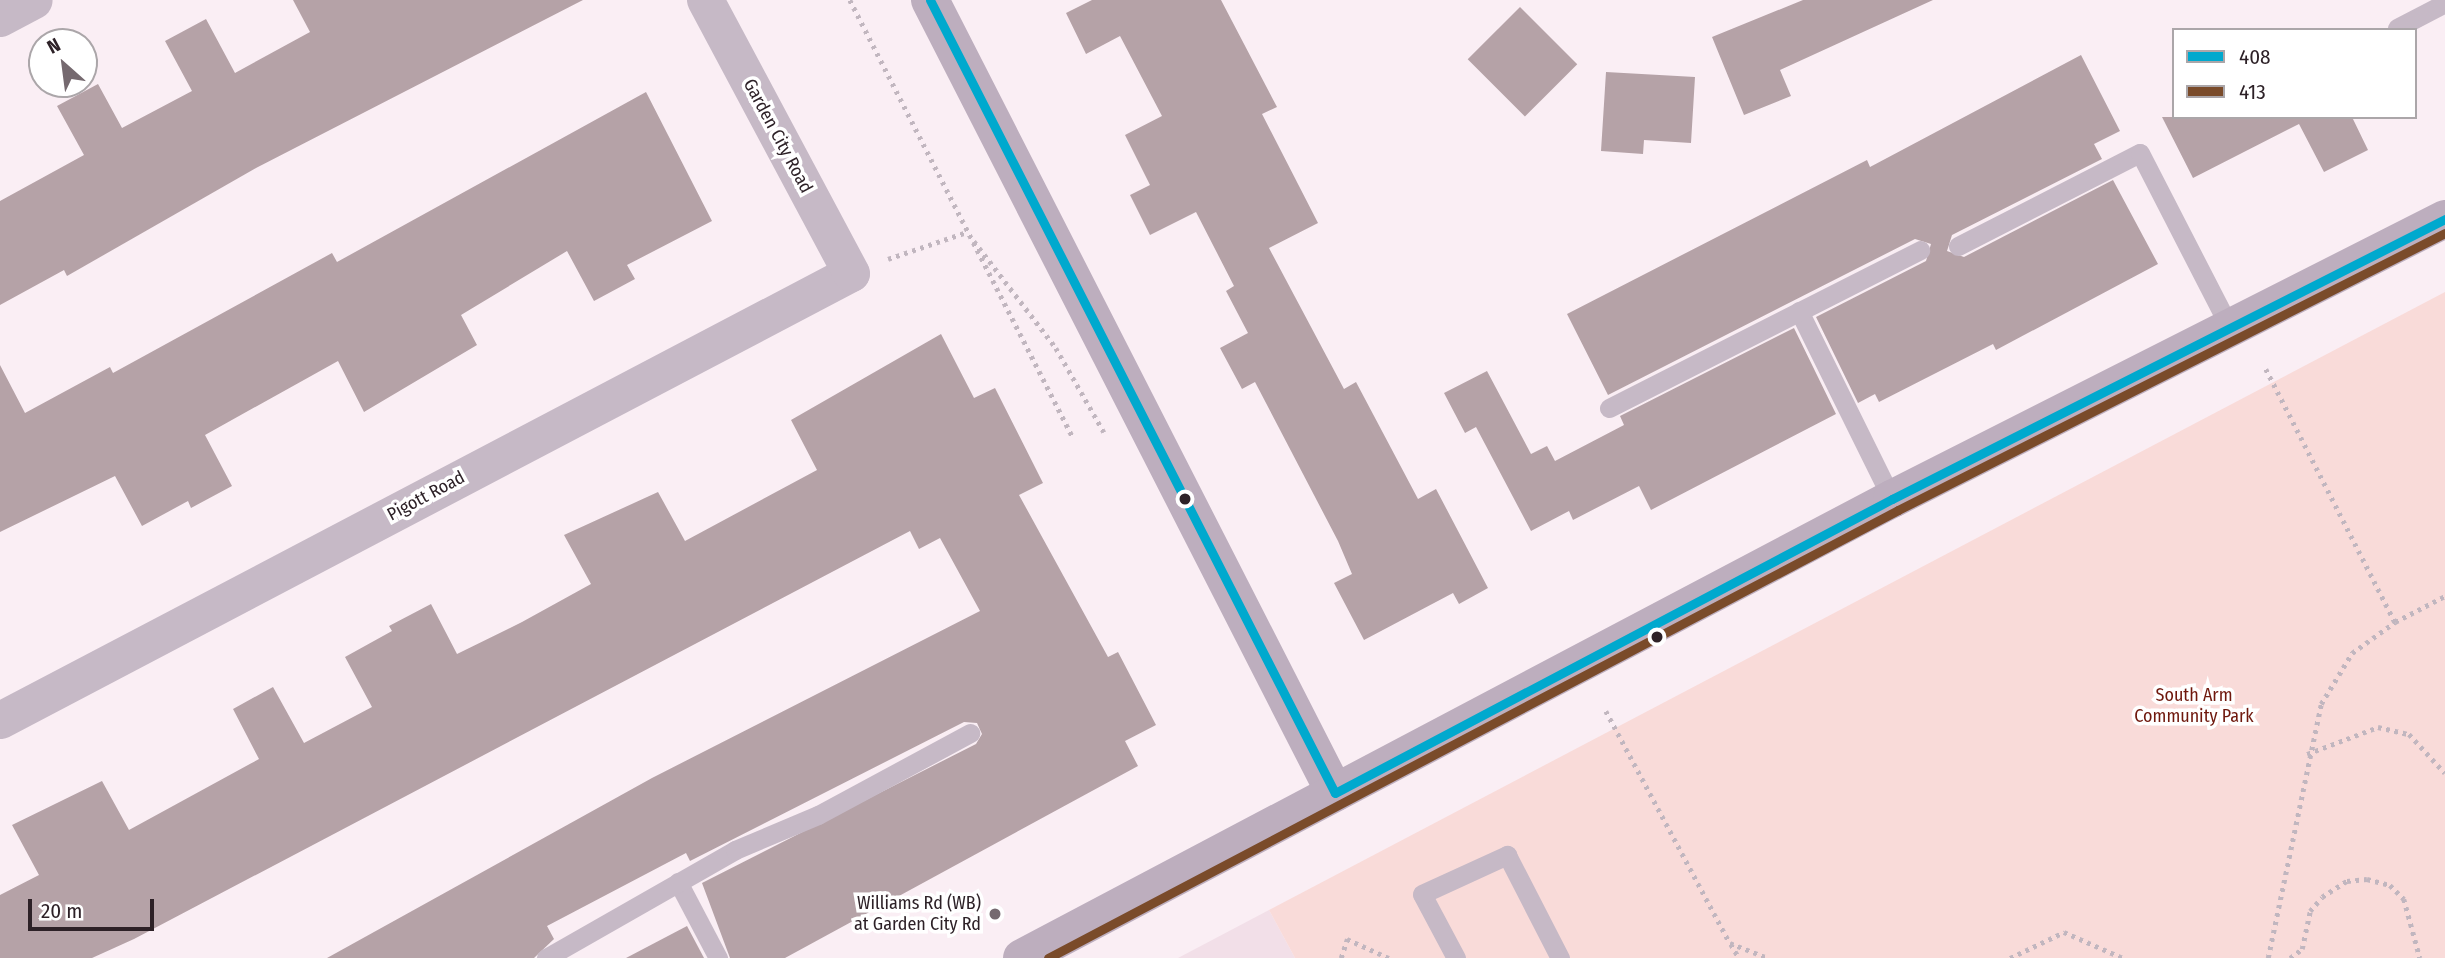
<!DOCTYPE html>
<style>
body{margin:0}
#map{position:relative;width:2445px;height:958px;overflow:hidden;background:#faeef4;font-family:"Fira Sans Condensed",sans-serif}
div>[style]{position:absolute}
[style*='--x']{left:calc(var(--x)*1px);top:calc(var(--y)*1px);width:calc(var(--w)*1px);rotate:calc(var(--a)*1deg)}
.built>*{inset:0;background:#f2dfe8}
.green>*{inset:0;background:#f9dbd9}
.building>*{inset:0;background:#b5a2a7;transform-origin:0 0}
.path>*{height:4.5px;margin-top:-2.25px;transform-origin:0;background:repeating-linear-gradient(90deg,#c1b6bf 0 3.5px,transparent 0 8.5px)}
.lane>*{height:19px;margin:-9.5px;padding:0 9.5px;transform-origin:9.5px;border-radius:9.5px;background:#c6b9c6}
.street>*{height:37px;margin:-18.5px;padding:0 18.5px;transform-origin:18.5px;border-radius:18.5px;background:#c6b9c6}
.secondary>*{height:38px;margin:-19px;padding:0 19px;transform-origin:19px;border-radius:19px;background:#bdaebe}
.bus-1>*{height:9px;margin:-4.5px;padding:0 4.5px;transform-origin:4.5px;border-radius:4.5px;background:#00a9ce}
.bus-2>*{height:9px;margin:-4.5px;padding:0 4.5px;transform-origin:4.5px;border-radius:4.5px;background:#7a4b2a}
.dots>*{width:19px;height:19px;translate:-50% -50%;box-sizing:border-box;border:4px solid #fff;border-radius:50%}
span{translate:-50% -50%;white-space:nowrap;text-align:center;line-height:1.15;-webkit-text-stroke:7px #fff;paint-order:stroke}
.street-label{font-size:18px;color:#2d2127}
.park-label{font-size:18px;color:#6f180d}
.poi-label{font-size:18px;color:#2d2127}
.right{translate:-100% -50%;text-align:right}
.legend{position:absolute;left:2172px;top:28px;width:245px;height:91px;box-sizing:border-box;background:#fff;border:2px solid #aba6a9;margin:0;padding:9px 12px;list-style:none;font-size:21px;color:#2d2127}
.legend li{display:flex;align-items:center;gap:14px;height:35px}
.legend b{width:35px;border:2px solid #aba6a9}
.north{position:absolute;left:28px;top:28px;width:70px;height:70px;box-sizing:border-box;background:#fff;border:2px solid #aba6a9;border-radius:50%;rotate:332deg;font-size:19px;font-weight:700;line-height:28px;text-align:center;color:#2d2127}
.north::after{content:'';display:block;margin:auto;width:24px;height:32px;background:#75696f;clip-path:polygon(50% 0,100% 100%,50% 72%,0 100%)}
.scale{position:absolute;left:28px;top:899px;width:126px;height:32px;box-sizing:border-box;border:4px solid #2d2127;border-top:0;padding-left:9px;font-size:21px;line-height:24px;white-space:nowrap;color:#2d2127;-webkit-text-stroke:5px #fff;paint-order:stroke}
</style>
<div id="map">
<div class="built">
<i style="clip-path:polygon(1269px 910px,1295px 958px,1178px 958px)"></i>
</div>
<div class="green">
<i style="clip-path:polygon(2445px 292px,2445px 958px,1295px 958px,1269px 910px)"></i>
</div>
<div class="building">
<i style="clip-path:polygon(293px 0,583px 0,256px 168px,67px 276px,64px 270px,0 305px,0 201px,84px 155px,57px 106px,98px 84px,122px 128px,192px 91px,165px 41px,206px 19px,235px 73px,310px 32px)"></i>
<i style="clip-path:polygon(1092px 0,1221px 0,1277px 107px,1262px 114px,1318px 223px,1269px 248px,1344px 389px,1356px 382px,1418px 499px,1436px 489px,1488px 588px,1459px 604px,1453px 593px,1364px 640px,1334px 583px,1352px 574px,1338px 541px,1255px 382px,1242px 389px,1220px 348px,1248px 333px,1226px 291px,1234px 286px,1196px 212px,1150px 235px,1130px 195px,1150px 185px,1125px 135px,1162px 116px,1120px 36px,1086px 54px,1066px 13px)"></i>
<i style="clip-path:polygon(1803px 0,1933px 0,1780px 70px,1791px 96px,1744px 115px,1712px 37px)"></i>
<i style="left:1520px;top:7px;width:81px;height:74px;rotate:45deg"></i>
<i style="clip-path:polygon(2081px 55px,2120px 131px,2094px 144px,2102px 159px,1952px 235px,1947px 251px,1964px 257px,2113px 180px,2158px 264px,1996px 350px,1993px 344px,1879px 402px,1875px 394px,1858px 403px,1816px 317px,1926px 261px,1931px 244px,1915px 239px,1608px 395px,1567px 314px,1867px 160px,1870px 167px)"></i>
<i style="clip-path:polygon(1606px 72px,1695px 77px,1691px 143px,1644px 140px,1643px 154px,1601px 151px)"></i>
<i style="clip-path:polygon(646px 92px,712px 221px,627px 265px,635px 279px,594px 301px,567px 251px,461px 315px,477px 345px,364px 412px,338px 361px,205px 435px,232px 486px,191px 508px,188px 501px,142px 526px,115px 476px,0 532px,0 365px,25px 413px,110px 367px,113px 373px,332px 253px,337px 262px)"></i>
<i style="clip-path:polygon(2162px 117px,2352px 117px,2368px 150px,2324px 172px,2299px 124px,2193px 178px)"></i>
<i style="clip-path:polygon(1794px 328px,1836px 414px,1651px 510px,1639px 486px,1573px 520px,1569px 511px,1531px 531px,1476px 427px,1465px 433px,1444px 393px,1487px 371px,1531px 454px,1547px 446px,1555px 461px,1624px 425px,1620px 416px)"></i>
<i style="clip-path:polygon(941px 334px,974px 398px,995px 388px,1043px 483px,1019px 495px,1108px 657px,1118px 652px,1156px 725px,1125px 741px,1138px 766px,785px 958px,730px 958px,702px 883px,976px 744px,982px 734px,977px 723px,964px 722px,690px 861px,686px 853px,547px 926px,554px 939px,534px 958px,327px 958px,652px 778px,980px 611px,940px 538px,919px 549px,910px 531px,134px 939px,92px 958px,0 958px,0 895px,39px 875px,12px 825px,102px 781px,129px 830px,259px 759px,233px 709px,273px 687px,304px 743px,372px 707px,345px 657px,392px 631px,389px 626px,431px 604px,457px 654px,522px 622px,591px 584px,564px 535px,658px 492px,685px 541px,817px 470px,791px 420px)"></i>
<i style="clip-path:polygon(687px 926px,704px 958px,626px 958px)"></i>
</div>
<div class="path">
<i style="--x:850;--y:0;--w:492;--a:63"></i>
<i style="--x:974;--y:241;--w:135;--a:52.5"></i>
<i style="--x:1056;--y:348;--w:97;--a:60.3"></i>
<i style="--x:888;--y:259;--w:83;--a:-18.9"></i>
<i style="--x:2266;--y:369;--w:284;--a:63"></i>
<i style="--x:2395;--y:622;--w:56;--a:-27.5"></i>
<i style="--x:1606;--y:711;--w:263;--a:61.9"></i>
<i style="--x:1730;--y:943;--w:41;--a:21.5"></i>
<i style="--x:2307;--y:754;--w:76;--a:-20.8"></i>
<i style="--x:2378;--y:727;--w:32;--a:13"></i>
<i style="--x:2409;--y:734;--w:53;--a:47.3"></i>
<i style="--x:1731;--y:944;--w:16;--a:60"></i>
<i style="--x:1341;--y:958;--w:20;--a:-72"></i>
<i style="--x:1347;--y:939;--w:46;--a:24.3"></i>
<i style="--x:2010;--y:958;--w:60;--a:-25.7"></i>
<i style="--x:2064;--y:932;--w:64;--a:23.8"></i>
<i style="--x:2268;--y:958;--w:259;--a:-78.2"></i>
<i style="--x:2321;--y:704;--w:60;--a:-58.7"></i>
<i style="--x:2352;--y:653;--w:53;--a:-35.8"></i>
<i style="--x:2290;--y:958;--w:15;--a:-37"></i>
<i style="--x:2302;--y:949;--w:39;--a:-78"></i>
<i style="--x:2310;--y:911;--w:18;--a:-49"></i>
<i style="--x:2322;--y:897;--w:30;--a:-33"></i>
<i style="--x:2347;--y:881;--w:20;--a:-6"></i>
<i style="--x:2367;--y:879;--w:24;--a:15"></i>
<i style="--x:2390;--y:885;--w:20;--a:45"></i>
<i style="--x:2404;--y:899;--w:61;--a:74.8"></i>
</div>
<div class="lane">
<i style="--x:2397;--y:28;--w:54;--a:-27.5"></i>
<i style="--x:1958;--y:246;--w:204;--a:-27.1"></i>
<i style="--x:2140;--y:153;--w:197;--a:62.8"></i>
<i style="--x:1799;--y:311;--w:210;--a:63.7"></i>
<i style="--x:1609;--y:408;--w:349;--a:-26.9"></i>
<i style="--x:678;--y:882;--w:86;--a:62.2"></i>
<i style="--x:546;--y:958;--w:218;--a:-29.7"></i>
<i style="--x:735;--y:850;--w:90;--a:-22.9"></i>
<i style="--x:818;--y:815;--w:173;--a:-28.3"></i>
<i style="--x:1456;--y:958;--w:72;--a:-118"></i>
<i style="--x:1422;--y:894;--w:94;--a:-24.6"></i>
<i style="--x:1507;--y:855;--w:116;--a:62.8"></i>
</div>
<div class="street">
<i style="--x:0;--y:18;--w:38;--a:-28"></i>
<i style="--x:0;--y:720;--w:961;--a:-27.71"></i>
<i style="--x:851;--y:273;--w:310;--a:-118.1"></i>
</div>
<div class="secondary">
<i style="--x:930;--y:0;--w:890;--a:62.95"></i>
<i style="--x:1022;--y:958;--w:984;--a:-27.82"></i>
<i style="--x:1892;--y:499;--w:620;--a:-26.85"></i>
</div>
<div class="bus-1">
<i style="--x:930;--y:0;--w:890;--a:62.95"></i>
<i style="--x:1335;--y:793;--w:630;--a:-27.83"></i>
<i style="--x:1892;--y:499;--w:620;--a:-26.85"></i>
</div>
<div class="bus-2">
<i style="--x:1048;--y:958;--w:961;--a:-27.79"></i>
<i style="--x:1898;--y:510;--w:613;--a:-26.86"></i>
</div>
<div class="dots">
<i style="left:1185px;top:499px;background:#2d2127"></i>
<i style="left:1657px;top:637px;background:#2d2127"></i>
<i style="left:995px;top:914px;background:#75696f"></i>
</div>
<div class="street-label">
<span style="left:778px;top:136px;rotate:62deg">Garden City Road</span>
<span style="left:426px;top:496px;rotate:-28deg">Pigott Road</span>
</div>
<div class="park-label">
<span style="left:2194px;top:706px">South Arm<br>Community Park</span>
</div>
<div class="poi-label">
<span class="right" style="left:981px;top:914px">Williams Rd (WB)<br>at Garden City Rd</span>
</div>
<ul class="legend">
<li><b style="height:9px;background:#00a9ce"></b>408</li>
<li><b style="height:9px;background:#7a4b2a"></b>413</li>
</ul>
<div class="north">N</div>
<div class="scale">20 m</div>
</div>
